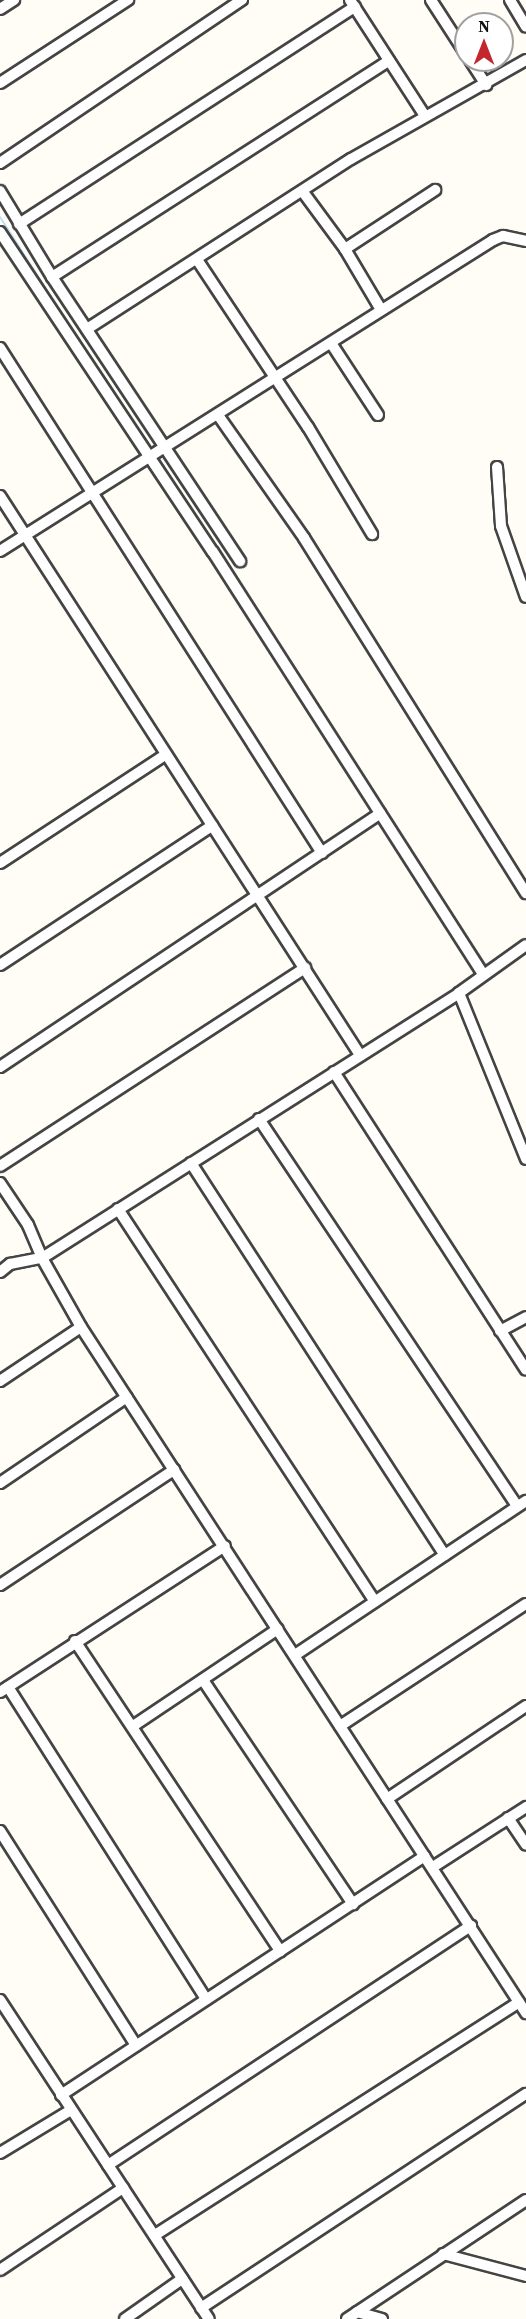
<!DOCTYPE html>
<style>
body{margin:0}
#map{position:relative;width:526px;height:2319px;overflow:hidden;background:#fffdf5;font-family:"Source Serif 4",serif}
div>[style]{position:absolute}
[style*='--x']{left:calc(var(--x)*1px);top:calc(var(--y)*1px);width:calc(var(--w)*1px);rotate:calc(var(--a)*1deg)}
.stream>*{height:2px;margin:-1px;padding:0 1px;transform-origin:1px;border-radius:1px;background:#b9e0f7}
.roads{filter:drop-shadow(2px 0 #444) drop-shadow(-2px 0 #444) drop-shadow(0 2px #444) drop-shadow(0 -2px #444)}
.minor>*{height:10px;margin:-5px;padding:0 5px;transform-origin:5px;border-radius:5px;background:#fff}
span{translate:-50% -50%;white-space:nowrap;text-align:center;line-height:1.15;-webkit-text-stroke:6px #fff;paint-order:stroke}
.north{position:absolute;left:454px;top:12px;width:60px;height:60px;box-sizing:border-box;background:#fff;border:2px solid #a0a0a0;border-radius:50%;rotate:0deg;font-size:16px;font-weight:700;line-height:24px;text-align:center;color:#111}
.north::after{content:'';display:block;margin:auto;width:21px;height:27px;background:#c4262e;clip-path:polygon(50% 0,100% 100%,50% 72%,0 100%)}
</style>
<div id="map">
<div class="stream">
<i style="--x:0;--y:217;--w:164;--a:57.5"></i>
<i style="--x:438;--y:893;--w:85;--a:56.5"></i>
<i style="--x:485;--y:964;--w:8;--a:-7"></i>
</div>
<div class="roads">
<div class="minor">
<i style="--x:350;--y:0;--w:138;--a:57.1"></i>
<i style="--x:431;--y:0;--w:64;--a:57.1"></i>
<i style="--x:510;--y:0;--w:31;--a:59"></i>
<i style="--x:0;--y:9;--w:17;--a:-33"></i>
<i style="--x:470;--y:60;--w:30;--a:57"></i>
<i style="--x:0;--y:83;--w:153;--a:-33"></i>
<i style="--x:0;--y:163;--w:292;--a:-34"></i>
<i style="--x:0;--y:191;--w:100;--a:58.8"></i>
<i style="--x:52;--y:277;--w:341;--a:56.5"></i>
<i style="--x:303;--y:192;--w:71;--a:53.6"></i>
<i style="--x:345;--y:249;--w:69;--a:59.3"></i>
<i style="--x:19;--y:224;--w:400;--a:-32.9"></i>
<i style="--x:0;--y:232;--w:384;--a:56.4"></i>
<i style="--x:213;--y:552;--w:501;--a:57.39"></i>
<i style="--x:345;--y:249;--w:108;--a:-33.2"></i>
<i style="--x:198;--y:261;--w:199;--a:56.5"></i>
<i style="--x:308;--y:427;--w:125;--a:59.1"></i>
<i style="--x:52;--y:277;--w:400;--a:-32.7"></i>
<i style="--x:87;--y:329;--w:314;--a:-32.8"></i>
<i style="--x:351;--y:159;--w:201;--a:-29.5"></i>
<i style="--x:331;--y:343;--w:86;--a:56.9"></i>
<i style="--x:0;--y:348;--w:599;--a:57.48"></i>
<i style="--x:218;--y:415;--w:150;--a:55"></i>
<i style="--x:304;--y:538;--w:419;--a:58"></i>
<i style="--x:497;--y:467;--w:59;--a:86.1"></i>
<i style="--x:501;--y:526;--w:75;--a:70.6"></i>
<i style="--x:0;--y:496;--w:665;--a:57.22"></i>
<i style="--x:0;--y:551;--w:583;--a:-32.25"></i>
<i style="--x:493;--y:240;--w:11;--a:-22"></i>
<i style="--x:503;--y:236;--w:24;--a:12"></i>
<i style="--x:0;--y:863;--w:197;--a:-33.2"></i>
<i style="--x:0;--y:965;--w:254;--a:-33.3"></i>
<i style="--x:459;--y:993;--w:179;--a:68"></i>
<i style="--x:0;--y:1067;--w:457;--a:-33.7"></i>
<i style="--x:334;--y:1072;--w:354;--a:57.2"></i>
<i style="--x:259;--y:1119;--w:465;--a:56.3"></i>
<i style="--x:191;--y:1163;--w:467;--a:57.1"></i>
<i style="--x:0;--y:1166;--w:364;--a:-33"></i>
<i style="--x:0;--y:1183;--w:50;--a:56.3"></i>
<i style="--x:28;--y:1225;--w:36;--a:67"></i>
<i style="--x:42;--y:1258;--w:79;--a:60.5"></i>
<i style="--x:81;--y:1327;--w:818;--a:57.03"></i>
<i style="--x:118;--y:1209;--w:469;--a:56.8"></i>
<i style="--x:0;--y:1272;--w:13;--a:-39"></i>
<i style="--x:10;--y:1264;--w:33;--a:-11"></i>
<i style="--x:42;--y:1258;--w:494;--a:-32.4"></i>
<i style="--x:459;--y:993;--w:82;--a:-35.6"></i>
<i style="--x:500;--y:1331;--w:30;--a:-28"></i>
<i style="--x:0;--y:1381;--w:97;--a:-33.7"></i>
<i style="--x:0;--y:1483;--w:153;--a:-34.1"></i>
<i style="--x:0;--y:1585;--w:209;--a:-33.5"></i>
<i style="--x:75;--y:1641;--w:372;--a:56.5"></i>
<i style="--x:295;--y:1655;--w:278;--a:-33.7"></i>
<i style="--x:203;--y:1680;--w:270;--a:56.2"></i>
<i style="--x:8;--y:1687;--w:370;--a:57.6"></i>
<i style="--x:0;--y:1692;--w:268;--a:-33"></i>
<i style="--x:133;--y:1726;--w:174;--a:-33.8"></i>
<i style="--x:340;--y:1726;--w:222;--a:-33.3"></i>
<i style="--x:387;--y:1799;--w:167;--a:-33.8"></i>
<i style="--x:508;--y:1818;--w:32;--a:56"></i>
<i style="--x:0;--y:1831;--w:254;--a:57.6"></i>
<i style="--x:433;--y:1867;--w:111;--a:-32.8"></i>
<i style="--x:0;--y:2000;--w:381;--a:56.8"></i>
<i style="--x:61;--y:2095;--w:435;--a:-33.3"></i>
<i style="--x:0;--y:2153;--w:83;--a:-31.2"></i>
<i style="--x:108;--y:2165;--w:435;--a:-33.4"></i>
<i style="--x:155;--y:2235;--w:432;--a:-32.6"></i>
<i style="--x:443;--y:2254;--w:86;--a:14.8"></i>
<i style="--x:0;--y:2270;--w:148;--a:-33.7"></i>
<i style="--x:201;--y:2308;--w:389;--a:-33.4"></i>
<i style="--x:357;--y:2312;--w:26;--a:16"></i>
<i style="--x:125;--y:2319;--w:70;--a:-35.1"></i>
<i style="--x:347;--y:2319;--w:215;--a:-33.6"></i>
</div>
</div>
<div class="north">N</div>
</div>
